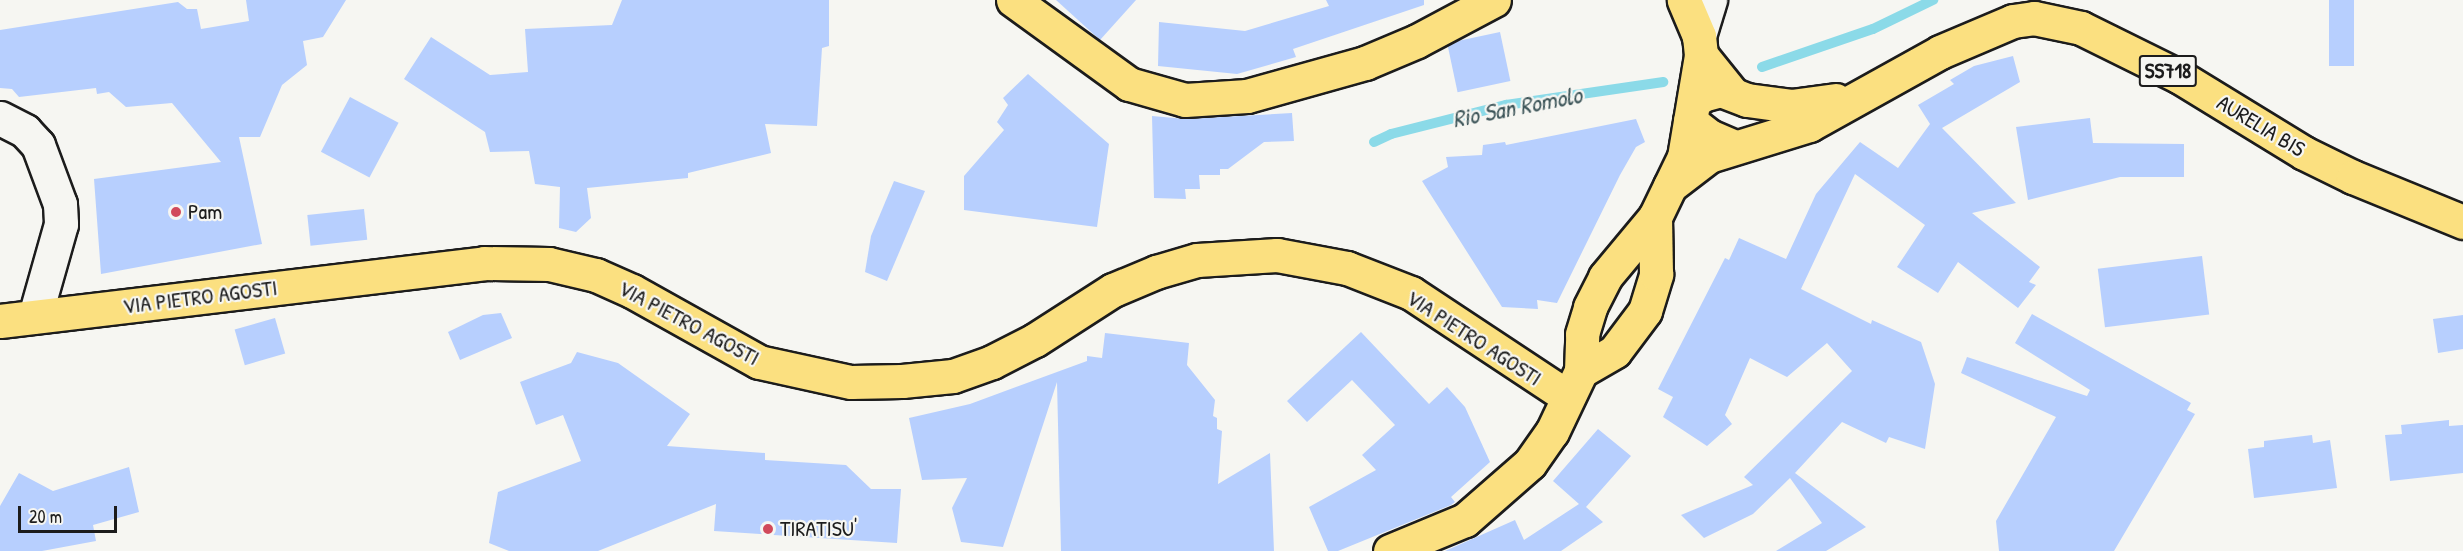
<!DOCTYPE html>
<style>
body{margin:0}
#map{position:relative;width:2463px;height:551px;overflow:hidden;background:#f6f6f2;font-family:"Patrick Hand",sans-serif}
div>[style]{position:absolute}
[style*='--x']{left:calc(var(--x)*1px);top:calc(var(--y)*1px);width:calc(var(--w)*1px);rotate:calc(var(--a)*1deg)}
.stream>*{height:10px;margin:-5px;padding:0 5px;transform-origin:5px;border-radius:5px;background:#8bdae8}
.building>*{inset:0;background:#b7cffe;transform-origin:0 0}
.roads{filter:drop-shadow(2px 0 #1c1c1c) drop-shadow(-2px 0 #1c1c1c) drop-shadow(0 2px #1c1c1c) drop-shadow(0 -2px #1c1c1c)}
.minor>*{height:33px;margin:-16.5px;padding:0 16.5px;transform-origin:16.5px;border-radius:16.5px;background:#f6f6f2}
.major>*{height:33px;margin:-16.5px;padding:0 16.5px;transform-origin:16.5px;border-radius:16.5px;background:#fbe080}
.highway>*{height:33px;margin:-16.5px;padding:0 16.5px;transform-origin:16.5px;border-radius:16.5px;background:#fbe080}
.dots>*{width:16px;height:16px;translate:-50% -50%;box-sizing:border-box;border:3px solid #f6f6f2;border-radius:50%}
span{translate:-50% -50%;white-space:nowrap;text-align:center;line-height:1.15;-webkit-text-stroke:4.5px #f6f6f2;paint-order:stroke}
.shield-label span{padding:2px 4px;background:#f6f6f2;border:2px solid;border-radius:4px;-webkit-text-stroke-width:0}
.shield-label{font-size:21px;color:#1c1c1c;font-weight:700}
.street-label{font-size:22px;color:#1c1c1c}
.poi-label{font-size:22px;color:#1c1c1c}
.left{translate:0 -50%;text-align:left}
.water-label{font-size:24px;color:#3d5559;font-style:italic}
.scale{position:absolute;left:18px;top:506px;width:99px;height:27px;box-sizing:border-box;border:3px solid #1c1c1c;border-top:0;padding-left:8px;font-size:18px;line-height:21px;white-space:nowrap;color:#1c1c1c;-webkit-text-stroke:4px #f6f6f2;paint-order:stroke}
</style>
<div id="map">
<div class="stream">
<i style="--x:1762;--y:67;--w:117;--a:-18.9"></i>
<i style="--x:1873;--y:29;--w:67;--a:-25.8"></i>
<i style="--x:1374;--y:142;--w:19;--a:-25"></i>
<i style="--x:1391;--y:134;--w:119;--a:-14.2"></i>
<i style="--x:1506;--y:105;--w:159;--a:-8.3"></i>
</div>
<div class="building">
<i style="clip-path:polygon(246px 0,346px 0,323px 37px,303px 41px,307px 65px,282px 85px,260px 137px,239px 137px,262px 244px,101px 274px,94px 179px,221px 162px,172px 103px,126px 107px,109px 92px,97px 94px,96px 88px,19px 97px,12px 89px,0 88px,0 30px,178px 2px,187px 9px,197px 9px,201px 29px,249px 21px)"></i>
<i style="clip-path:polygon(622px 0,829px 0,829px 46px,822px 48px,817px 126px,765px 124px,771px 153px,688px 173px,688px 178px,587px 188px,591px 218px,576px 232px,559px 228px,560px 187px,535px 184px,529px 151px,490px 152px,485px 132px,404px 79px,431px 37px,490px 75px,528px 72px,525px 29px,612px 25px)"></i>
<i style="clip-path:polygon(1056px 0,1136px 0,1100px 40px)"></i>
<i style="clip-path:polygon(1326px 0,1424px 0,1424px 5px,1293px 49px,1296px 57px,1237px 74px,1158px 66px,1159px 22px,1245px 31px,1329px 6px)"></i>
<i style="left:2329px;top:0;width:25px;height:66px"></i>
<i style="left:1500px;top:32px;width:50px;height:54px;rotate:78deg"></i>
<i style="clip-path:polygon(2013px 56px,2020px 82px,1942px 128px,2016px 203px,1972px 213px,2040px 267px,2029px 282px,2036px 285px,2018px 308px,1958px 262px,1938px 293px,1897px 267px,1925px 225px,1855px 174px,1801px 289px,1871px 324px,1872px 320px,1921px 342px,1935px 384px,1925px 449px,1889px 437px,1886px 443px,1842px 422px,1795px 473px,1866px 527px,1826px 551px,1776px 551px,1822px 523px,1790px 478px,1753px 514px,1704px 538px,1681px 515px,1753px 485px,1744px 477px,1852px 371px,1827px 343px,1787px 377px,1750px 358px,1725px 415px,1732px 424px,1707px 446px,1663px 417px,1673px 397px,1658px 389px,1725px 258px,1729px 260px,1739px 238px,1786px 259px,1816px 194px,1860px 142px,1898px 168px,1930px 124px,1918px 105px,1954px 84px,1950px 80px,1974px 66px)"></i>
<i style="clip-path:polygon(1028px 74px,1109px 144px,1097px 227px,964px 210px,964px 176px,1004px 130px,997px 122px,1008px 105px,1003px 98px)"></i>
<i style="left:350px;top:97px;width:55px;height:62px;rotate:28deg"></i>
<i style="clip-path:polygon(1292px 113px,1294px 141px,1264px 142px,1228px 169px,1220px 169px,1220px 175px,1199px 175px,1200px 189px,1185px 189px,1186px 199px,1154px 198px,1152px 116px,1186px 119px)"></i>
<i style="clip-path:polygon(2090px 118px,2093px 143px,2184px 144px,2184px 177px,2120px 177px,2028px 200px,2016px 127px)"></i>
<i style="clip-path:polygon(1636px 119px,1645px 142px,1636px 147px,1620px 175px,1557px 303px,1537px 300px,1538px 309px,1502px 307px,1422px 181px,1448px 167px,1446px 157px,1482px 155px,1483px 145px,1505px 142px,1506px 145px)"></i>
<i style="clip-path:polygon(894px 181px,925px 191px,887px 281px,865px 272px,871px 236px)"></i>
<i style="left:364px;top:209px;width:31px;height:57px;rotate:84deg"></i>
<i style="left:2202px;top:256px;width:59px;height:105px;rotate:83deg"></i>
<i style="clip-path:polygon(501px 313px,512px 338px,460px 360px,448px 332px,483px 315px)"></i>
<i style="clip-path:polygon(2032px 314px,2191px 403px,2187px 410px,2195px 414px,2114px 551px,1999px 551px,1996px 521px,2056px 417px,1961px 373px,1967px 357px,2087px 396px,2090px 390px,2015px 343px)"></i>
<i style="clip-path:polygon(2463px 315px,2463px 349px,2438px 353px,2433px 319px)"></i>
<i style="left:275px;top:318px;width:37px;height:42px;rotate:74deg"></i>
<i style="clip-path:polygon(1361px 332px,1429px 404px,1447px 387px,1465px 407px,1490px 462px,1451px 497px,1455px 502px,1451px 505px,1338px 551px,1328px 551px,1309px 507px,1376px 470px,1362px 455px,1395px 425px,1352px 380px,1307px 422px,1287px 401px)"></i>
<i style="clip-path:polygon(1105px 333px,1189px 343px,1187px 365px,1215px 400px,1213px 416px,1217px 418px,1217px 429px,1222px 431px,1218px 484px,1270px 453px,1274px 551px,1061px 551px,1057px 382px,1003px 547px,961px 542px,952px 508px,967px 478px,922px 480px,909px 418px,970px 404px,1087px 361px,1087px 356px,1102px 358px)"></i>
<i style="clip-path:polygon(577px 352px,618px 363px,690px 414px,667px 446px,765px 453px,765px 460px,846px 465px,871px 489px,901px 489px,897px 543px,714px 531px,716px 504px,598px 551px,509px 551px,489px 543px,498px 492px,581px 461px,563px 415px,536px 425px,520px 382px,571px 363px)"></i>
<i style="clip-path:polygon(2449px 420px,2449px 426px,2463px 425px,2463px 473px,2390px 481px,2385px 435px,2402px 434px,2401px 425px)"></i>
<i style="clip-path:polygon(1598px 429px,1631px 456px,1586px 507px,1603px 522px,1561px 551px,1445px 551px,1515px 520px,1524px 540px,1579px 504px,1553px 481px)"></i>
<i style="clip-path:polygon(2312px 435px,2313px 443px,2330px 440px,2337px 488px,2254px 498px,2248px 449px,2264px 447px,2264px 441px)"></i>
<i style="clip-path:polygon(129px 467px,139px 512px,93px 525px,96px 541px,42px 551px,0 551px,0 506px,19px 473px,53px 491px)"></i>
</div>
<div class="roads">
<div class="minor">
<i style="--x:1699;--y:36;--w:38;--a:-73"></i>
<i style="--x:0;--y:118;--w:28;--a:27"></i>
<i style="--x:25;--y:131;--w:19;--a:47"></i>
<i style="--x:38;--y:145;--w:63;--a:69.6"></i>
<i style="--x:60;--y:204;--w:20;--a:87"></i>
<i style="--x:61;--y:224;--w:96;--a:105.8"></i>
</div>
<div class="major">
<i style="--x:1013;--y:0;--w:143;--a:35.9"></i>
<i style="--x:1129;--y:84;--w:58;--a:15.9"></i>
<i style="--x:1185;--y:100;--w:62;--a:-3.7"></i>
<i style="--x:1247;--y:96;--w:123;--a:-15.6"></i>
<i style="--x:1365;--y:63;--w:56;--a:-22.9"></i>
<i style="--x:1417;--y:41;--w:87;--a:-28"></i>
<i style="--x:0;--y:321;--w:487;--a:-6.8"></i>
<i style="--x:484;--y:263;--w:65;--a:0.9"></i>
<i style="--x:549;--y:264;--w:48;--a:13.2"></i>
<i style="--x:596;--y:275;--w:39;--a:24"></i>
<i style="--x:632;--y:291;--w:145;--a:29.2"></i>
<i style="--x:759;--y:362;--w:94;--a:12.3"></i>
<i style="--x:851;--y:382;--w:51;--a:-1.1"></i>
<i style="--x:902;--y:381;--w:51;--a:-5.6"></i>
<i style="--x:953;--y:376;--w:41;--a:-19.7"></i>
<i style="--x:992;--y:362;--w:48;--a:-27.1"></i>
<i style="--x:1035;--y:340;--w:93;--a:-32.7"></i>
<i style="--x:1113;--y:290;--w:47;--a:-22.7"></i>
<i style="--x:1156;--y:272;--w:43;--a:-16.3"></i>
<i style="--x:1197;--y:260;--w:80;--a:-3.6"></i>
<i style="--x:1277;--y:255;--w:71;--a:10.5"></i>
<i style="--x:1347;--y:268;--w:69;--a:21.3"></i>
<i style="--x:1411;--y:293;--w:188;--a:33.5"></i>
<i style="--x:1581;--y:371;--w:39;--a:-30"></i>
<i style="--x:1615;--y:351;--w:50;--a:-53.1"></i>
<i style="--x:1645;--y:311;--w:39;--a:-73"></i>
<i style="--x:1656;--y:274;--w:57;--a:-91"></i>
<i style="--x:1390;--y:551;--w:81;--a:-22.5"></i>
<i style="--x:1465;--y:520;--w:86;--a:-41.2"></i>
<i style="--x:1530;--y:463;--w:38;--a:-55"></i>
<i style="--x:1552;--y:432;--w:68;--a:-64.6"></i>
<i style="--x:1581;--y:371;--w:37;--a:-88"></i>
<i style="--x:1582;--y:334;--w:28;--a:-73"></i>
<i style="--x:1590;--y:307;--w:34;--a:-63"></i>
<i style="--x:1605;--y:277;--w:78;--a:-50.2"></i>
<i style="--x:1655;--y:217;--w:67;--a:-64.2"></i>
<i style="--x:1684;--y:157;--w:103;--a:-80.5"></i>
<i style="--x:1701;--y:55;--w:19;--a:-96"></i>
<i style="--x:1699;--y:36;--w:39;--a:-113"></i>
</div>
<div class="highway">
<i style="--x:1701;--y:55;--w:48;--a:51"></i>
<i style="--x:1694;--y:102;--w:11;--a:-41"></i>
<i style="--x:1702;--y:95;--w:20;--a:-15"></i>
<i style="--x:1721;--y:90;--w:28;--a:21"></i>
<i style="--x:1747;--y:100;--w:44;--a:7.8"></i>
<i style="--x:1791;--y:106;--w:45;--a:-7.6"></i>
<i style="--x:1690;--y:121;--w:24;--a:38"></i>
<i style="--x:1709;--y:136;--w:26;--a:23"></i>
<i style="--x:1670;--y:186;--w:49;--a:-37.6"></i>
<i style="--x:1709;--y:156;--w:105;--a:-17.2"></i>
<i style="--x:1809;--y:125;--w:150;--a:-29.1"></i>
<i style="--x:1940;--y:52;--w:79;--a:-23"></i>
<i style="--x:2013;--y:21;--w:21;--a:-8"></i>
<i style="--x:2034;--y:18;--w:48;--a:12"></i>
<i style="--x:2081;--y:28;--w:110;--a:26.3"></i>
<i style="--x:2180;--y:77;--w:145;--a:31.5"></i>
<i style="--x:2304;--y:153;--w:55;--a:26.1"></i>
<i style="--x:2353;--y:177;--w:119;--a:22.2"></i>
</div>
</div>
<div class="dots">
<i style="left:176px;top:212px;background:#d1495b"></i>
<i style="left:768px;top:529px;background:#d1495b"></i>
</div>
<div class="shield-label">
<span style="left:2168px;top:71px">SS718</span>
</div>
<div class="street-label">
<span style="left:2261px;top:126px;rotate:31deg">AURELIA BIS</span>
<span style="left:200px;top:297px;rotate:-7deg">VIA PIETRO AGOSTI</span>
<span style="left:689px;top:323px;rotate:28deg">VIA PIETRO AGOSTI</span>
<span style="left:1474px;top:338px;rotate:33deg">VIA PIETRO AGOSTI</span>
</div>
<div class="poi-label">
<span class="left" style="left:188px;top:212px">Pam</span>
<span class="left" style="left:780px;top:529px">TIRATISU'</span>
</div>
<div class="water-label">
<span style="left:1517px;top:107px;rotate:-11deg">Rio San Romolo</span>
</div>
<div class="scale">20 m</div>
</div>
